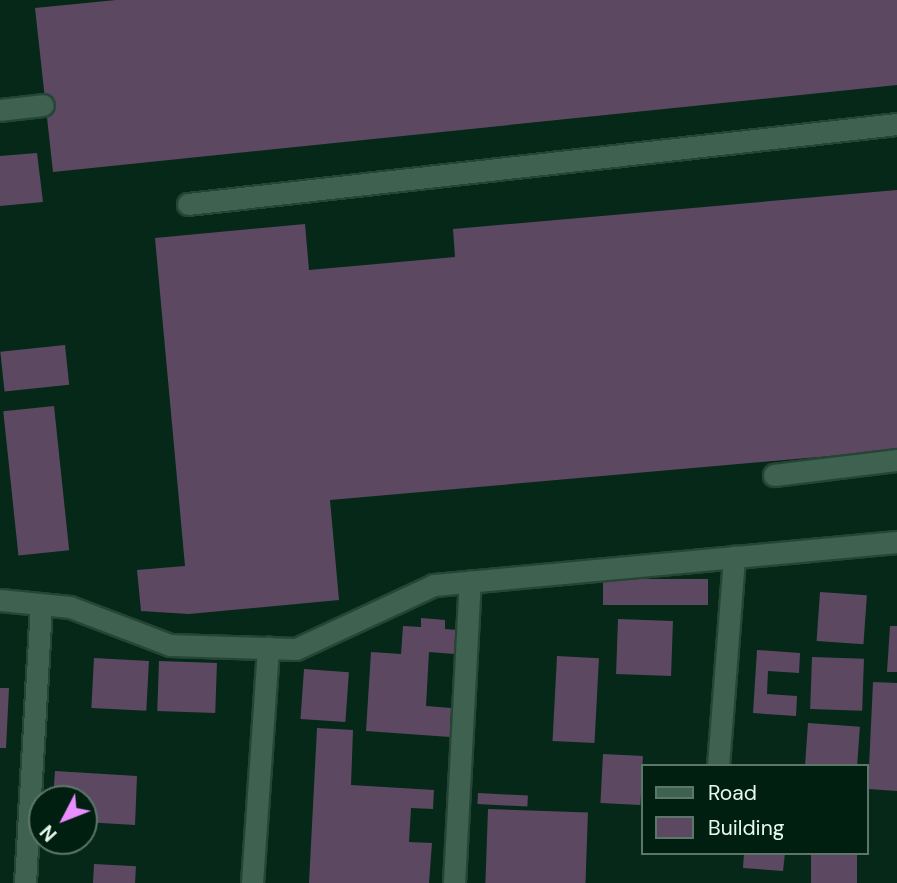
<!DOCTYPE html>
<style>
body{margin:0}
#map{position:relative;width:897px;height:883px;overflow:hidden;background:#062819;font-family:"DM Sans",sans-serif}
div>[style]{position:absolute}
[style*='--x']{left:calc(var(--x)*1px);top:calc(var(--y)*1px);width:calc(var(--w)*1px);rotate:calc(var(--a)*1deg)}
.building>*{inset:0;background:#5d4862;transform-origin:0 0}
.roads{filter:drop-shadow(2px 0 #264537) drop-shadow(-2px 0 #264537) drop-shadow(0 2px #264537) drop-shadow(0 -2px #264537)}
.minor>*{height:21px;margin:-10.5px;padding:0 10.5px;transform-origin:10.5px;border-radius:10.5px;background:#3f614f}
span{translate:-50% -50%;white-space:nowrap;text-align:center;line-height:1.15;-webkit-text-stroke:6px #001f10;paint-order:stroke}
.legend{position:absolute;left:641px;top:764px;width:228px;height:91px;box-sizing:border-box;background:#001f10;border:2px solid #5c7769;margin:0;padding:9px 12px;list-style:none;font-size:21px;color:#e7faef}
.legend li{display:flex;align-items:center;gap:14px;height:35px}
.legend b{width:35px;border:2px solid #5c7769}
.north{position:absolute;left:28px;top:785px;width:70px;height:70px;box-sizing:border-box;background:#001f10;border:2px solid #5c7769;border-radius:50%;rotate:228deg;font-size:19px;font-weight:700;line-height:28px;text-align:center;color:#e7faef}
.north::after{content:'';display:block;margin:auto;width:24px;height:32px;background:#e98efe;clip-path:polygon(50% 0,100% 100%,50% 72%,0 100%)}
</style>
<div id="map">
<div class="building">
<i style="clip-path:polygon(116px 0,897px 0,897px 85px,53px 172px,35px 8px)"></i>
<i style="clip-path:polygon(37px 153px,43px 202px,0 206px,0 156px)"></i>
<i style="clip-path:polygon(897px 190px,897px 450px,330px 500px,339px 600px,189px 614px,141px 611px,137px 570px,185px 566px,155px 238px,305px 224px,309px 270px,455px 257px,453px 229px)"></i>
<i style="left:65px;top:345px;width:40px;height:65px;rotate:84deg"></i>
<i style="left:54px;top:406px;width:145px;height:51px;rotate:84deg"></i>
<i style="left:708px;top:579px;width:26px;height:105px;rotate:90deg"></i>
<i style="left:820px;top:592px;width:47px;height:49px;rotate:4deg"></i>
<i style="clip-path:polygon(421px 618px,445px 620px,445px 629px,457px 630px,455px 654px,429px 652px,426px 706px,451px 708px,450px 737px,366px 731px,371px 652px,401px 654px,403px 626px,421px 627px)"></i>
<i style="left:618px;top:619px;width:55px;height:55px;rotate:2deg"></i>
<i style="clip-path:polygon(890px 626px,897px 626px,897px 672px,887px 672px)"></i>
<i style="clip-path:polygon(757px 650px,800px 653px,799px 673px,768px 671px,767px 694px,797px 696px,796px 716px,753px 713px)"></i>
<i style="left:557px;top:656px;width:42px;height:85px;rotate:3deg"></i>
<i style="left:812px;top:657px;width:52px;height:52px;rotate:2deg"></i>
<i style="left:94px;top:658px;width:55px;height:50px;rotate:3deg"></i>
<i style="left:159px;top:661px;width:58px;height:50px;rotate:2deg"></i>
<i style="left:304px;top:669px;width:45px;height:50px;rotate:4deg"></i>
<i style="clip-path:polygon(873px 682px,897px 683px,897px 791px,868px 789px)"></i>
<i style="clip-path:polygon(0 688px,9px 688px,6px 748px,0 748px)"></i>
<i style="left:808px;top:723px;width:52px;height:43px;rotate:4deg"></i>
<i style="clip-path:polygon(317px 728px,353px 730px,351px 785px,434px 790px,433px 809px,411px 808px,409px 842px,432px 843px,429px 883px,309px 883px)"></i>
<i style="left:603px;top:754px;width:40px;height:49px;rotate:3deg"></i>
<i style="clip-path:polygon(55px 771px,137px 776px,135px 825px,84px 822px,84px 799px,53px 799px)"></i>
<i style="left:478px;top:793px;width:50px;height:11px;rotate:3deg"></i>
<i style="left:488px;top:809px;width:100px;height:74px;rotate:2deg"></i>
<i style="clip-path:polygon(744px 853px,785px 853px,783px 871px,743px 868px)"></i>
<i style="left:811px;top:853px;width:46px;height:30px"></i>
<i style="left:94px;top:864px;width:42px;height:19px;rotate:3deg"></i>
</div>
<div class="roads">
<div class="minor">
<i style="--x:0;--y:110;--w:43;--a:-6.6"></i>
<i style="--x:188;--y:204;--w:713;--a:-6.44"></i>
<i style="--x:774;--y:475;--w:124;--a:-7"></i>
<i style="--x:0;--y:600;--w:70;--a:5.7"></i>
<i style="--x:70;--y:607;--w:107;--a:20.8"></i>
<i style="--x:170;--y:645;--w:126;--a:1.8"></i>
<i style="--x:296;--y:649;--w:152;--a:-24.9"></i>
<i style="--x:434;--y:585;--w:465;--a:-5.3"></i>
<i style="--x:718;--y:766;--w:210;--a:-85.6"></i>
<i style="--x:25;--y:883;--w:279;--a:-86.7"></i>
<i style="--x:252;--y:883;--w:236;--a:-86.1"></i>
<i style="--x:454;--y:883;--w:302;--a:-87"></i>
</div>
</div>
<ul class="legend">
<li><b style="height:9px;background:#3f614f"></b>Road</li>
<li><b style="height:19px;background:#5d4862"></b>Building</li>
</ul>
<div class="north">N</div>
</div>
